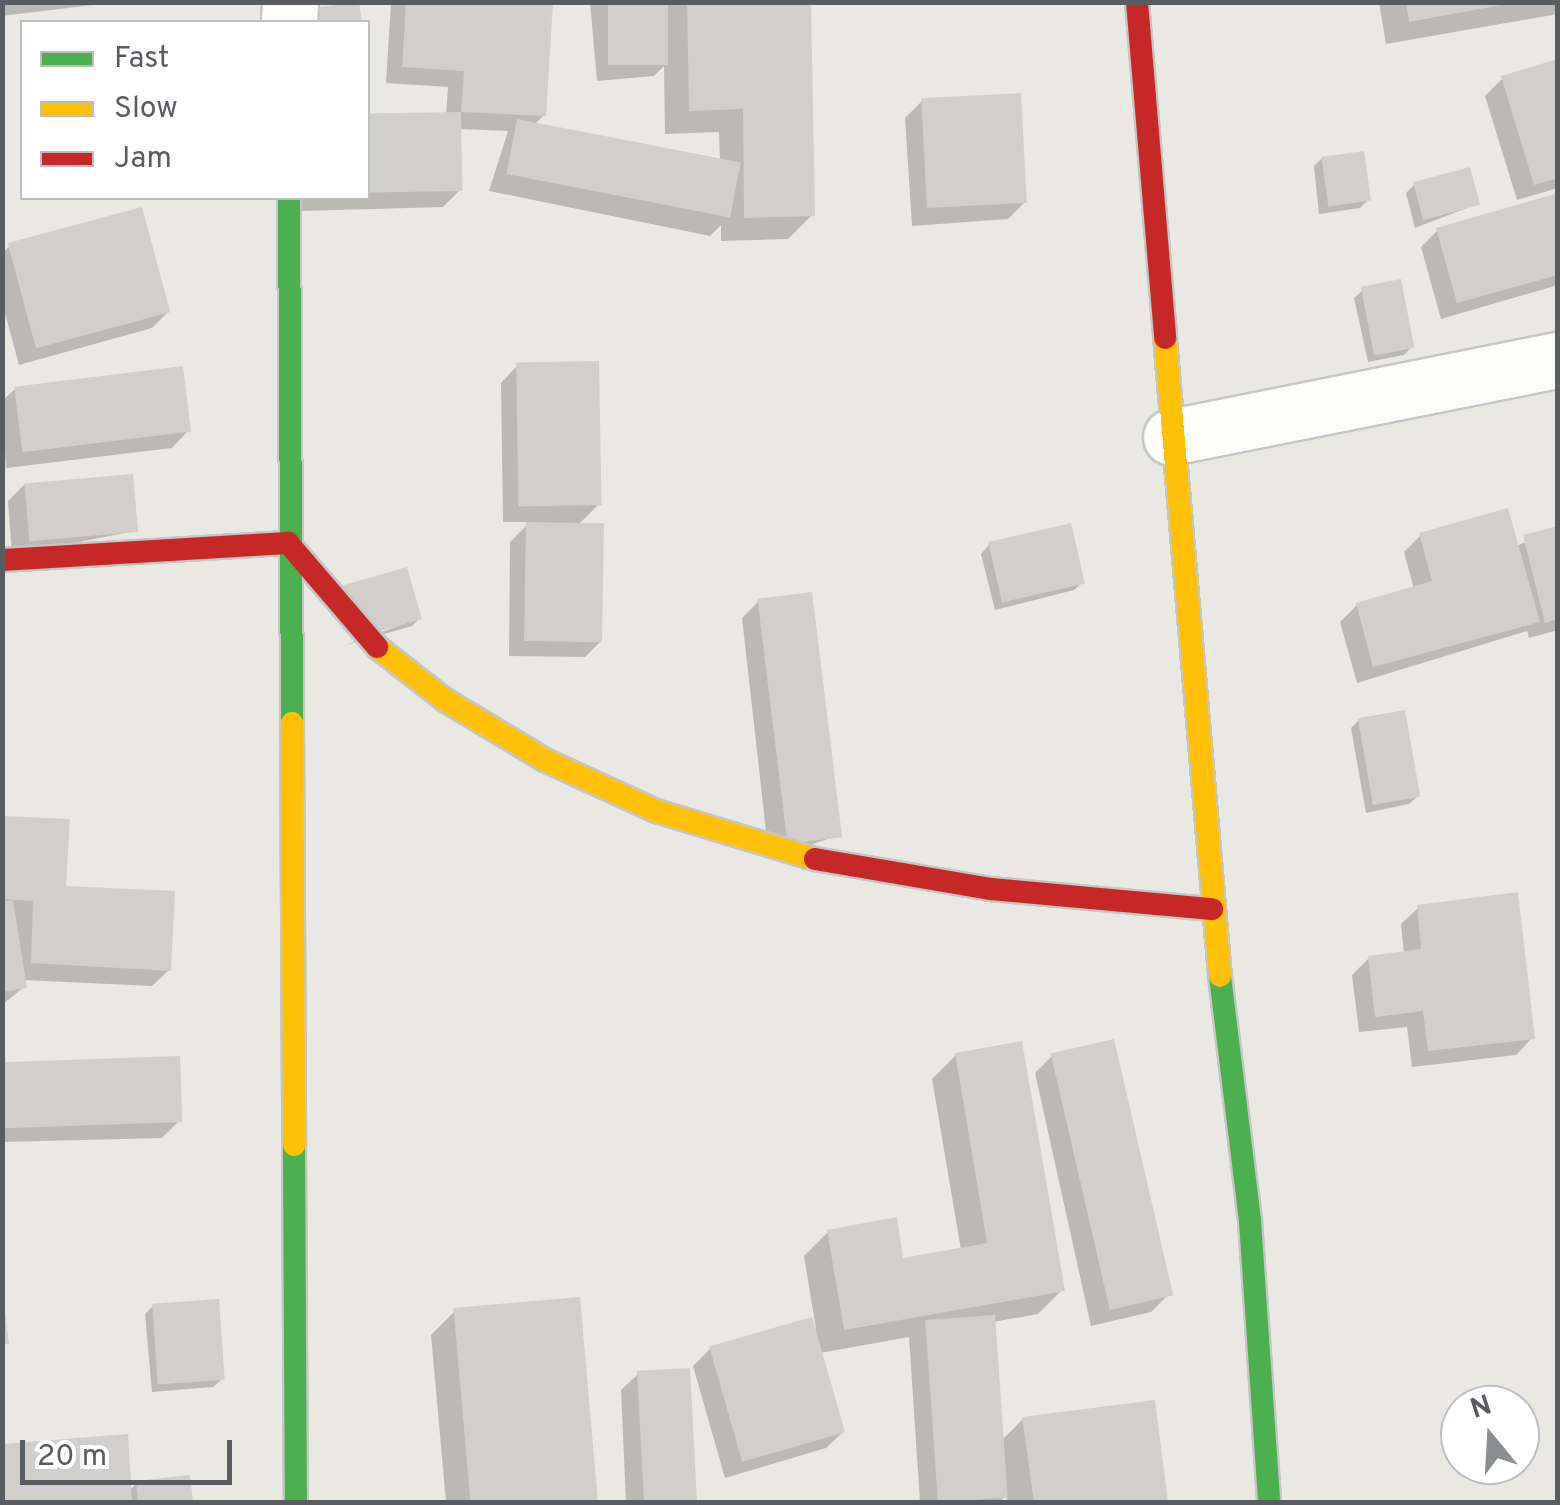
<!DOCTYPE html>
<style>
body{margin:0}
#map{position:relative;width:1560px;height:1505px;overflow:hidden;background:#e9e8e3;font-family:Overpass,sans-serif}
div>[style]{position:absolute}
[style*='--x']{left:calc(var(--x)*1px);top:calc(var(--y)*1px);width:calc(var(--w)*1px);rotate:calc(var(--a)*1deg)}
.shadow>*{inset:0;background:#0003}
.building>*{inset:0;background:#d0cfcc;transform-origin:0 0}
.roads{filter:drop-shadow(2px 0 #c6c6c5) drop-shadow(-2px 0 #c6c6c5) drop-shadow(0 2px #c6c6c5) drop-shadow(0 -2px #c6c6c5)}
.street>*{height:55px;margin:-27.5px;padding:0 27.5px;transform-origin:27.5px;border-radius:27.5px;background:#fcfcfb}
.fast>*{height:22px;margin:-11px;padding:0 11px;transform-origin:11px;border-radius:11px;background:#4caf50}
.slow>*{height:22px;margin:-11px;padding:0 11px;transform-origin:11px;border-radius:11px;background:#ffc107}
.jam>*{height:22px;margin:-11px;padding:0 11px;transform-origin:11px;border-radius:11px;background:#c62828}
span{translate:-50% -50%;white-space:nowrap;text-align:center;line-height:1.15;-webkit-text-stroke:10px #fff;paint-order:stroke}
.frame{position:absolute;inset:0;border:5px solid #595d61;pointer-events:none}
.legend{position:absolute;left:20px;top:20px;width:350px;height:180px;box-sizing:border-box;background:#fff;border:2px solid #bdbec0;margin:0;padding:12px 18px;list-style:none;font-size:30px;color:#595d61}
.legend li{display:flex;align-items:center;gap:20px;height:50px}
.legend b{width:50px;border:2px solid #bdbec0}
.north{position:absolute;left:1440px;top:1385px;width:100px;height:100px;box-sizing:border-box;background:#fff;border:2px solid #bdbec0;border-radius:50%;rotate:342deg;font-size:28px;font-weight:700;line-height:40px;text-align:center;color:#595d61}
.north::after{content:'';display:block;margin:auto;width:35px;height:45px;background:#8b8e8e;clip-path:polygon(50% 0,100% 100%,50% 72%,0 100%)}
.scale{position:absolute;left:20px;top:1440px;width:212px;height:45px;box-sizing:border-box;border:5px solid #595d61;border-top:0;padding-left:12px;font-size:30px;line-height:35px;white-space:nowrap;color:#595d61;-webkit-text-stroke:8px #fff;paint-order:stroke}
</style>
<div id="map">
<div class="shadow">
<i style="clip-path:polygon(2px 2px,117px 2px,2px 16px)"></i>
<i style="clip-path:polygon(391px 2px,550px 2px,544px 115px,534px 125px,720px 162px,719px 132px,665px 134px,664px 66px,654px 76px,597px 81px,590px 2px,808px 2px,812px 215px,788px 239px,721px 241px,721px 225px,710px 236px,489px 191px,508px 131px,459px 129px,460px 190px,443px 207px,302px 211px,302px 198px,368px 198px,368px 117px,446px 115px,448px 87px,386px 83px)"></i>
<i style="clip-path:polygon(1379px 2px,1558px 2px,1558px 14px,1386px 44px)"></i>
<i style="clip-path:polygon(1558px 62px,1558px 188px,1517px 200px,1485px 96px,1502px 79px)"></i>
<i style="clip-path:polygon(922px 101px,1025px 202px,1008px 219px,912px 226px,905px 118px)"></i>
<i style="clip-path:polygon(1322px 158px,1368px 200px,1360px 208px,1319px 214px,1314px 166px)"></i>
<i style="clip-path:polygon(1414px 185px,1477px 204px,1415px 228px,1406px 193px)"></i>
<i style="clip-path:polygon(1558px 196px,1558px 285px,1441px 319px,1421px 247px,1438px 230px)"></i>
<i style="clip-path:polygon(9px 247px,169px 311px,152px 328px,19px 365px,2px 302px,2px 253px)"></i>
<i style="clip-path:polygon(1363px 290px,1412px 347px,1404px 355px,1368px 362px,1354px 298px)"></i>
<i style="clip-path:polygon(517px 366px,599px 504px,578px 525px,602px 640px,585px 657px,509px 656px,510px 542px,530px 522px,503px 522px,501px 383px)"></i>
<i style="clip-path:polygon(15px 389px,188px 431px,172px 448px,6px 468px,2px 401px)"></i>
<i style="clip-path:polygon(25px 484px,135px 531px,12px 555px,8px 501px)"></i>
<i style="clip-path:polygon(1558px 529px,1558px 630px,1529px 638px,1527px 631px,1357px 683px,1340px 622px,1357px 605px,1414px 589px,1404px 552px,1421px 535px,1516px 546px)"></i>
<i style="clip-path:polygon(989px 545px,1083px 582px,1074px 590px,995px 610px,981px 554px)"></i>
<i style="clip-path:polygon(759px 601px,837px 836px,769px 858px,742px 618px)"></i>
<i style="clip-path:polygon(420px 618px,412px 626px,343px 646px)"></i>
<i style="clip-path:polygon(1359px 720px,1418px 796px,1409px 804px,1366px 813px,1351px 728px)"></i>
<i style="clip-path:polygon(2px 818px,63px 888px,169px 970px,152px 986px,23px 980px,24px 987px,2px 1005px)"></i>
<i style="clip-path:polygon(1418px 908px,1532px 1038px,1516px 1055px,1412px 1067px,1407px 1027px,1359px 1032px,1352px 975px,1369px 958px,1404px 954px,1401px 924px)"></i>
<i style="clip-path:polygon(956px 1055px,1062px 1290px,1038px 1314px,993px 1322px,1001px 1441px,1023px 1419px,1152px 1402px,1165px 1502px,1007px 1502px,1006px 1495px,999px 1502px,920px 1502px,909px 1337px,820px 1353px,843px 1432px,826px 1448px,725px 1478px,693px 1366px,710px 1349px,816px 1329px,804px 1256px,828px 1232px,900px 1261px,961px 1250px,932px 1079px)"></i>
<i style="clip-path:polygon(1052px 1056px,1168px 1295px,1151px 1312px,1091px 1326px,1035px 1073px)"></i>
<i style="clip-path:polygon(2px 1063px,179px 1121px,162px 1138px,2px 1142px)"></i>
<i style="clip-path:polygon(578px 1300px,596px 1502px,446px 1502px,431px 1335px,455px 1311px)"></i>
<i style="clip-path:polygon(153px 1306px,222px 1379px,213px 1387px,152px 1392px,145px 1314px)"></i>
<i style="clip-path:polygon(688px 1371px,694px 1502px,626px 1502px,621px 1390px,638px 1374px)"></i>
<i style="clip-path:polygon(2px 1447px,129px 1491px,137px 1483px,187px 1477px,190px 1502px,2px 1502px)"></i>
</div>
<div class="building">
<i style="clip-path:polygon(359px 2px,362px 22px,316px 22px,314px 8px)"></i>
<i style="clip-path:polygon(406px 2px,553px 2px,546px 116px,461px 112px,464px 71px,402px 67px)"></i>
<i style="left:608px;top:2px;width:60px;height:63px"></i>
<i style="clip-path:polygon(687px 2px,811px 2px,815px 216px,744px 218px,743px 109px,689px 111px)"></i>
<i style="clip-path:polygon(1406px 2px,1507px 2px,1507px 4px,1409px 22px)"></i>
<i style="clip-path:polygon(1558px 59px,1558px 178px,1534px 185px,1501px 76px)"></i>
<i style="left:1021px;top:93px;width:110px;height:100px;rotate:87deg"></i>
<i style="left:461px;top:112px;width:79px;height:93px;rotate:89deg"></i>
<i style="left:517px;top:119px;width:228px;height:56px;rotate:11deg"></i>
<i style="left:1364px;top:151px;width:50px;height:43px;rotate:82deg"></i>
<i style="left:1470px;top:167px;width:39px;height:59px;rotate:75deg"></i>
<i style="clip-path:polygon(1558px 193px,1558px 275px,1457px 303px,1436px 228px)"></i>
<i style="left:142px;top:207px;width:109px;height:139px;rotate:75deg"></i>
<i style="left:1401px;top:279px;width:70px;height:41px;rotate:79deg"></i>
<i style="left:599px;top:361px;width:144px;height:83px;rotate:89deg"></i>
<i style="left:183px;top:366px;width:66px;height:170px;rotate:83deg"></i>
<i style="left:133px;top:474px;width:58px;height:109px;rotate:85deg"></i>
<i style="clip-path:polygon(1508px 508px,1540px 622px,1373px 667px,1356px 603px,1432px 581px,1419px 533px)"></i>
<i style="left:526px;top:522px;width:78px;height:119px;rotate:1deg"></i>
<i style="left:1071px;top:523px;width:62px;height:85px;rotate:77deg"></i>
<i style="clip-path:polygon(1558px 526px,1558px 619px,1545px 623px,1523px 535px)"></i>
<i style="left:407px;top:567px;width:54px;height:74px;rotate:74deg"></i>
<i style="left:812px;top:592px;width:247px;height:55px;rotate:83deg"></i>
<i style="left:1405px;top:710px;width:88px;height:48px;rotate:80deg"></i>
<i style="clip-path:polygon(2px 816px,70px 819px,66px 886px,175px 891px,171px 971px,31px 963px,33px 901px,2px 899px)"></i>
<i style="clip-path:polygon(1518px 892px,1535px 1039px,1428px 1051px,1423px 1011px,1375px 1017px,1368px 956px,1421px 949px,1417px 905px)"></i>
<i style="clip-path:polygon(13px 900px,27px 988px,2px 992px,2px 902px)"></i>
<i style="left:1114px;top:1039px;width:263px;height:65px;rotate:77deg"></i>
<i style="clip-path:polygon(1022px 1041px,1065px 1291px,844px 1330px,827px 1230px,897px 1217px,903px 1258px,987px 1243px,955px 1053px)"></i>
<i style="left:180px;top:1056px;width:66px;height:178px;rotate:88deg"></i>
<i style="clip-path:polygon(2px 1288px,9px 1344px,2px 1344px)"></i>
<i style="left:580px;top:1297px;width:206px;height:127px;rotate:85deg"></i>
<i style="left:219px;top:1299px;width:81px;height:67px;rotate:86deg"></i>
<i style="left:995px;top:1315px;width:183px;height:70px;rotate:86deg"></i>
<i style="left:812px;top:1317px;width:120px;height:107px;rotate:74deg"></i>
<i style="left:690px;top:1368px;width:134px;height:53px;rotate:87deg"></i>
<i style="clip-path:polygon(1155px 1400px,1168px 1502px,1034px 1502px,1022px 1417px)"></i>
<i style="clip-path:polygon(128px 1434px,132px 1502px,2px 1502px,2px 1444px)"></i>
<i style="clip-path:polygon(190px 1475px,193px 1502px,138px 1502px,136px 1481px)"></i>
</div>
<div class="roads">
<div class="street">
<i style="--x:289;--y:22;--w:20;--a:-87"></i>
<i style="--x:1171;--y:437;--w:395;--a:-11.3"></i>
</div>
<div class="fast">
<i style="--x:289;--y:198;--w:525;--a:89.67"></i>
<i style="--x:1220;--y:976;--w:247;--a:83"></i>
<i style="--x:1250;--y:1221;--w:282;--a:86.1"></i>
<i style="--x:294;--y:1145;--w:357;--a:89.7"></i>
</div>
<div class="slow">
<i style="--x:1165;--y:338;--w:640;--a:85.07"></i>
<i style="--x:377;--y:647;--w:86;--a:37.9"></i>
<i style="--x:445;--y:700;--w:117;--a:31"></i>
<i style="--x:545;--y:760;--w:122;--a:24.7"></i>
<i style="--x:656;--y:811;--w:166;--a:16.8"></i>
<i style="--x:292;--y:723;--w:422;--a:89.7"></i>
</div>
<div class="jam">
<i style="--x:1137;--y:2;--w:337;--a:85.2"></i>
<i style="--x:2;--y:560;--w:287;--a:-3.4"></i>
<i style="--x:288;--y:543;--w:137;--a:49.4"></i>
<i style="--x:815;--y:859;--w:179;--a:9.7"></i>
<i style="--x:991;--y:889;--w:222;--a:5.2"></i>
</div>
</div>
<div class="frame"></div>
<ul class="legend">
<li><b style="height:12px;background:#4caf50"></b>Fast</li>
<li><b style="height:12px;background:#ffc107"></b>Slow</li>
<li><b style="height:12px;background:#c62828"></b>Jam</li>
</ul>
<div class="north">N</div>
<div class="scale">20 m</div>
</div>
